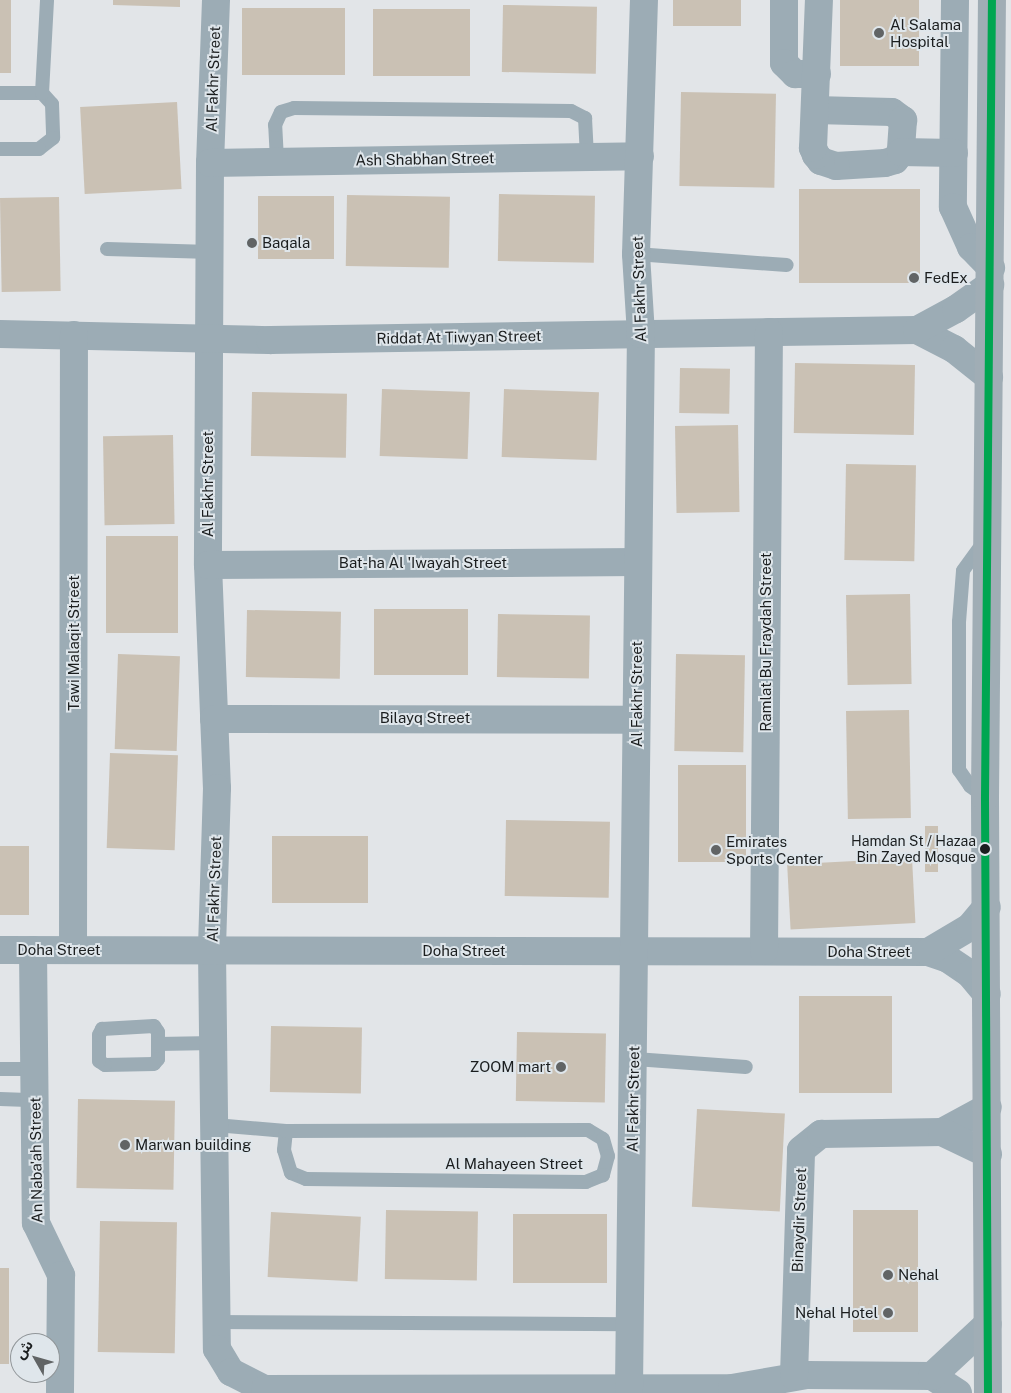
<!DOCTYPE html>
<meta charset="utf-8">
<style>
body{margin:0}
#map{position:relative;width:1011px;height:1393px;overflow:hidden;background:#e2e5e8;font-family:"Public Sans","Noto Sans Arabic",sans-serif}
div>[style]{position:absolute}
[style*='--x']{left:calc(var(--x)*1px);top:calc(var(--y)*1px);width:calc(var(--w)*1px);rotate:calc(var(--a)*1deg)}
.building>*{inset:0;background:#cac1b4;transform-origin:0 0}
.service>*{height:14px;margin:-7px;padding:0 7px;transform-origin:7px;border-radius:7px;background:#9cacb5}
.minor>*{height:28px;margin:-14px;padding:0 14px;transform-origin:14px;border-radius:14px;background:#9cacb5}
.primary>*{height:28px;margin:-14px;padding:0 14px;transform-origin:14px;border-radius:14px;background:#a0adb5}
.bus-1>*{height:8px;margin:-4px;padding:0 4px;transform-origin:4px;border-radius:4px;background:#00a651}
.dots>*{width:14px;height:14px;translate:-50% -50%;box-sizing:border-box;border:2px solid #dfe6eb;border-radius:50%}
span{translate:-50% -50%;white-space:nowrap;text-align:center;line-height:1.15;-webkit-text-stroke:4px #dfe6eb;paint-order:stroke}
.bus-label{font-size:14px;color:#1b1e1f}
.right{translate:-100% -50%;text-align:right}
.poi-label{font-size:15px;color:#1b1e1f}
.left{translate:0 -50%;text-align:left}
.street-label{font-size:15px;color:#1b1e1f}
.north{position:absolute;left:10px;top:1333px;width:50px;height:50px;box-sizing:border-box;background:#dfe6eb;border:1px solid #919699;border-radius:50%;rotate:308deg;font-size:14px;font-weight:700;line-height:20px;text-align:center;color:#1b1e1f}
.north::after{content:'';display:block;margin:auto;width:18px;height:22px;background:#616465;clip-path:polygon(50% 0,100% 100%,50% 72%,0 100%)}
</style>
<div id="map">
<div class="building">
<i style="left:0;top:0;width:11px;height:73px"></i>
<i style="clip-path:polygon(113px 0,180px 0,180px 7px,113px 5px)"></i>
<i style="left:673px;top:0;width:68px;height:26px"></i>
<i style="left:840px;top:0;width:79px;height:66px"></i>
<i style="left:503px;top:5px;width:94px;height:67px;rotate:1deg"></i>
<i style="left:345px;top:8px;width:67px;height:103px;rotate:90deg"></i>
<i style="left:373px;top:9px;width:97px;height:67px"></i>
<i style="left:681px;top:92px;width:95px;height:94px;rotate:1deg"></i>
<i style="left:177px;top:102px;width:87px;height:97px;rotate:87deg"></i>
<i style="left:799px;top:189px;width:121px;height:94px"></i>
<i style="left:499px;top:194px;width:96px;height:67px;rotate:1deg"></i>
<i style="left:347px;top:195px;width:103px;height:71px;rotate:1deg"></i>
<i style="left:258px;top:196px;width:76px;height:63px"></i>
<i style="left:59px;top:197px;width:94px;height:59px;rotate:89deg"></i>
<i style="left:795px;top:363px;width:120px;height:70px;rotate:1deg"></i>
<i style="left:680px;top:368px;width:50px;height:45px;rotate:1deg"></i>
<i style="left:382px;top:389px;width:88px;height:67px;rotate:2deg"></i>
<i style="left:504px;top:389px;width:95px;height:68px;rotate:2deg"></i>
<i style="left:252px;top:392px;width:95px;height:64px;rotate:1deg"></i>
<i style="left:738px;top:425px;width:87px;height:63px;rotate:89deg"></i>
<i style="left:173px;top:435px;width:89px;height:70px;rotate:89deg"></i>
<i style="left:846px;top:464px;width:70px;height:96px;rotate:1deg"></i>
<i style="left:106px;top:536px;width:72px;height:97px"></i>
<i style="left:910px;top:594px;width:90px;height:64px;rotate:89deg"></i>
<i style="left:374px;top:609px;width:94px;height:66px"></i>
<i style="left:247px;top:610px;width:94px;height:67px;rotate:1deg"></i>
<i style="left:498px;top:614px;width:92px;height:63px;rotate:1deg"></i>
<i style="left:118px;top:654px;width:62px;height:95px;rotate:2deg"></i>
<i style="left:676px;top:654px;width:69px;height:97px;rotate:1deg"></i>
<i style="left:909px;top:710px;width:108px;height:63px;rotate:89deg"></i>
<i style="left:110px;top:753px;width:68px;height:95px;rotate:2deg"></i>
<i style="left:678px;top:765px;width:68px;height:97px"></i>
<i style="left:506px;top:820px;width:104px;height:76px;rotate:1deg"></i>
<i style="left:925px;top:826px;width:13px;height:46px"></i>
<i style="left:272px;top:836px;width:96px;height:67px"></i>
<i style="left:0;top:846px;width:29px;height:69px"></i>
<i style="left:912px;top:858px;width:65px;height:125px;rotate:87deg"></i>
<i style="left:799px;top:996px;width:93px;height:97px"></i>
<i style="left:271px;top:1026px;width:91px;height:66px;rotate:1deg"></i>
<i style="left:517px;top:1032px;width:89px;height:69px;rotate:1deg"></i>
<i style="left:78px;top:1099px;width:97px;height:89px;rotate:1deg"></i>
<i style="left:697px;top:1109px;width:88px;height:98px;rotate:3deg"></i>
<i style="left:386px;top:1210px;width:92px;height:69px;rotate:1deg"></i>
<i style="left:853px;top:1210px;width:65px;height:122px"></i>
<i style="left:271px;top:1212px;width:90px;height:65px;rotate:3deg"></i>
<i style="left:513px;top:1214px;width:94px;height:69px"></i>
<i style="left:100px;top:1221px;width:77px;height:131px;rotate:1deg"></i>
<i style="left:0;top:1268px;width:9px;height:96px"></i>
</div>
<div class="service">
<i style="--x:0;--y:93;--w:42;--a:0"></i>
<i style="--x:42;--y:93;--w:15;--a:48"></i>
<i style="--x:52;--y:104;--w:34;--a:88"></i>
<i style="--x:53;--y:138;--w:18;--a:142"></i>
<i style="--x:39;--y:149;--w:39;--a:180"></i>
<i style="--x:42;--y:93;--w:93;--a:-86.9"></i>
<i style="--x:277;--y:160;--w:35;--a:-93"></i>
<i style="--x:275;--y:125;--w:14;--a:-65"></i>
<i style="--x:281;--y:112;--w:14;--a:-17"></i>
<i style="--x:294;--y:108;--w:277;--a:0.6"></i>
<i style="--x:571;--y:111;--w:16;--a:27"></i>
<i style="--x:585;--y:118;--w:39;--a:87"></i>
<i style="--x:107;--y:249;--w:104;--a:1.7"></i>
<i style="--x:636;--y:254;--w:151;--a:4.2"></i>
<i style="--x:983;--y:543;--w:34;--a:126"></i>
<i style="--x:963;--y:571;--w:51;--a:94.5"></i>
<i style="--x:959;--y:622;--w:148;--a:90"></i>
<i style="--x:959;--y:770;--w:19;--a:55"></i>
<i style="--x:970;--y:786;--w:19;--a:36"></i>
<i style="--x:154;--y:1026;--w:7;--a:56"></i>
<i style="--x:158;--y:1032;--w:27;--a:90"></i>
<i style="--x:158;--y:1059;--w:6;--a:129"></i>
<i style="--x:154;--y:1064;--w:49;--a:178.8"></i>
<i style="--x:105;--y:1065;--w:7;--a:-146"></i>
<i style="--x:99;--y:1061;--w:26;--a:-90"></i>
<i style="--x:99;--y:1035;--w:7;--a:-63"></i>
<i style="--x:102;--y:1029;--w:52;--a:-3.3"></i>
<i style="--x:158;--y:1044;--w:56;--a:-1"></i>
<i style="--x:635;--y:1059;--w:111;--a:4.1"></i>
<i style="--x:0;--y:1069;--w:35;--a:0"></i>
<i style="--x:0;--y:1099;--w:35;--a:2"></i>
<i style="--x:215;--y:1125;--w:71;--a:4.8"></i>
<i style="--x:588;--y:1130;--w:17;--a:31"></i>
<i style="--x:603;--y:1139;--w:18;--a:74"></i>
<i style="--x:608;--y:1156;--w:20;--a:105"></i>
<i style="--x:603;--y:1175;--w:18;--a:158"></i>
<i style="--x:586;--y:1182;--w:280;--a:-179.4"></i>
<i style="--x:306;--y:1179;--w:16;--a:-158"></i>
<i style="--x:291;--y:1173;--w:24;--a:-107"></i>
<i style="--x:284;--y:1150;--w:19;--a:-84"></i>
<i style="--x:286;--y:1131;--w:302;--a:-0.2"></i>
<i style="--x:214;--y:1322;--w:415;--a:0.3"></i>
</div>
<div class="minor">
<i style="--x:216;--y:0;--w:163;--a:92.1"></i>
<i style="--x:210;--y:163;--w:402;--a:90.3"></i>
<i style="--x:208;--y:565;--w:223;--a:87.7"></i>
<i style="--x:217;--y:788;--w:163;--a:91.8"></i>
<i style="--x:212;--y:951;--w:398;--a:89.3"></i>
<i style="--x:217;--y:1349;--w:27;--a:59"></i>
<i style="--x:231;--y:1372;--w:38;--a:27"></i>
<i style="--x:265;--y:1389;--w:467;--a:-0.1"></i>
<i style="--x:732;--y:1388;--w:76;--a:-9.8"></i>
<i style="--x:807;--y:1375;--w:125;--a:0.5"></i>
<i style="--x:932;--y:1376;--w:31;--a:33"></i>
<i style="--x:784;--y:0;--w:63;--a:90"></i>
<i style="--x:784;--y:63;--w:16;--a:45"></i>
<i style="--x:795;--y:74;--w:22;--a:0"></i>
<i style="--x:955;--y:0;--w:207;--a:90.6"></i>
<i style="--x:953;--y:207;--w:44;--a:65.8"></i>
<i style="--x:971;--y:247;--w:29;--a:46"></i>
<i style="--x:815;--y:110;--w:77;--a:1.5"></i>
<i style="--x:892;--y:112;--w:14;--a:36"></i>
<i style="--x:903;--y:120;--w:32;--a:94"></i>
<i style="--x:901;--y:152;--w:10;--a:127"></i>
<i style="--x:895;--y:160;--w:10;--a:163"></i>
<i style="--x:885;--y:163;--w:49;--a:176.5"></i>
<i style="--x:836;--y:166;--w:16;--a:-162"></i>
<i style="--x:821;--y:161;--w:8;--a:-130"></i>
<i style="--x:816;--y:155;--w:8;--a:-113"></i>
<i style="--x:813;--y:148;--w:148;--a:-87.7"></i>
<i style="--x:901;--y:152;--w:53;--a:1.1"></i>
<i style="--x:210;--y:163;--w:430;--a:-0.9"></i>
<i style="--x:917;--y:330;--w:42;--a:27.2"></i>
<i style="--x:954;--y:349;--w:45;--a:38.7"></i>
<i style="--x:0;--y:334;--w:270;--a:1.3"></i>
<i style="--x:270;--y:340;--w:647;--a:-0.89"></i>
<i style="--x:917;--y:330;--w:44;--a:-28.3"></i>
<i style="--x:956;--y:309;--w:42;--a:-35.2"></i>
<i style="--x:208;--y:565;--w:430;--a:-0.4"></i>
<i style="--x:214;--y:719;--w:422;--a:0.1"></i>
<i style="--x:0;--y:950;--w:928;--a:0.12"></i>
<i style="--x:928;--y:952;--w:21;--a:19"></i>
<i style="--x:948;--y:959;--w:27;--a:34"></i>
<i style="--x:970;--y:974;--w:26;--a:50"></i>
<i style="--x:33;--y:950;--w:273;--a:89.4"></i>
<i style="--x:36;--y:1223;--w:58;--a:64.3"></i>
<i style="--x:61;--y:1275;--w:118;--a:90.5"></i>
<i style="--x:73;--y:950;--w:615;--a:-89.91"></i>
<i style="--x:764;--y:951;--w:619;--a:-89.54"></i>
<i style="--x:928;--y:952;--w:49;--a:-30.8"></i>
<i style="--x:970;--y:927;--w:26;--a:-50"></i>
<i style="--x:942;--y:1132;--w:52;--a:-28.5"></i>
<i style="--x:794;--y:1376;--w:226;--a:-88.2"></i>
<i style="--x:801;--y:1150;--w:26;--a:-39"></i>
<i style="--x:821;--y:1134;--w:121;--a:-0.9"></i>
<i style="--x:942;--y:1132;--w:51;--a:25.6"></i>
<i style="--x:932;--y:1376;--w:76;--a:-42.9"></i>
<i style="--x:629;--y:1388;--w:1054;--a:-89.35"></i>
<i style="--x:641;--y:334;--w:80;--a:-93.6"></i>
<i style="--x:636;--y:254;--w:254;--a:-88.2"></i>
</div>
<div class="primary">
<i style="--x:988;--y:1393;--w:596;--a:-90.29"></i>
<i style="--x:985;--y:797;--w:797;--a:-89.5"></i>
</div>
<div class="bus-1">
<i style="--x:988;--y:1393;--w:596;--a:-90.29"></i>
<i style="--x:985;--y:797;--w:797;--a:-89.5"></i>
</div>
<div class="dots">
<i style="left:879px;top:33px;background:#616465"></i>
<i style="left:252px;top:243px;background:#616465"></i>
<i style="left:914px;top:278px;background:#616465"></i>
<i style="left:985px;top:849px;background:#1b1e1f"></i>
<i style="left:716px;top:850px;background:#616465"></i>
<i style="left:561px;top:1067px;background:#616465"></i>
<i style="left:125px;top:1145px;background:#616465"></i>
<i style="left:888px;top:1275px;background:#616465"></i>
<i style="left:888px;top:1313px;background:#616465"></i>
</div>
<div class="bus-label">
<span class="right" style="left:976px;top:849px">Hamdan St / Hazaa<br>Bin Zayed Mosque</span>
</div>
<div class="poi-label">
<span class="left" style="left:890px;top:33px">Al Salama<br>Hospital</span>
<span class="left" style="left:262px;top:243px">Baqala</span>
<span class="left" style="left:924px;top:278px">FedEx</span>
<span class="left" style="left:726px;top:850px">Emirates<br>Sports Center</span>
<span class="right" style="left:551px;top:1067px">ZOOM mart</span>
<span class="left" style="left:135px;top:1145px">Marwan building</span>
<span class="left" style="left:898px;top:1275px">Nehal</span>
<span class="right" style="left:878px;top:1313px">Nehal Hotel</span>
</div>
<div class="street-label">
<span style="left:213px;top:79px;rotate:-88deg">Al Fakhr Street</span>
<span style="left:425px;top:159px;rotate:-1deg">Ash Shabhan Street</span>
<span style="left:639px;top:289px;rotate:-92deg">Al Fakhr Street</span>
<span style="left:459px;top:337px;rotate:-1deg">Riddat At Tiwyan Street</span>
<span style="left:208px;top:484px;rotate:-90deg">Al Fakhr Street</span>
<span style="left:423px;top:563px">Bat-ha Al 'Iwayah Street</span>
<span style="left:766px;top:642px;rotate:-90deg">Ramlat Bu Fraydah Street</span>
<span style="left:74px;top:643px;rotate:-90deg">Tawi Malaqit Street</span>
<span style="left:637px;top:694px;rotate:-90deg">Al Fakhr Street</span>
<span style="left:425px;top:718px">Bilayq Street</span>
<span style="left:214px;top:889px;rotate:-88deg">Al Fakhr Street</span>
<span style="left:59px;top:950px">Doha Street</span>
<span style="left:464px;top:951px">Doha Street</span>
<span style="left:869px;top:952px">Doha Street</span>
<span style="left:633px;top:1099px;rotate:-89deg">Al Fakhr Street</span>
<span style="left:36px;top:1160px;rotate:-91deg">An Naba'ah Street</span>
<span style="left:514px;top:1164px">Al Mahayeen Street</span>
<span style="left:799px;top:1220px;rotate:-88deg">Binaydir Street</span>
</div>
<div class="north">ش</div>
</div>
